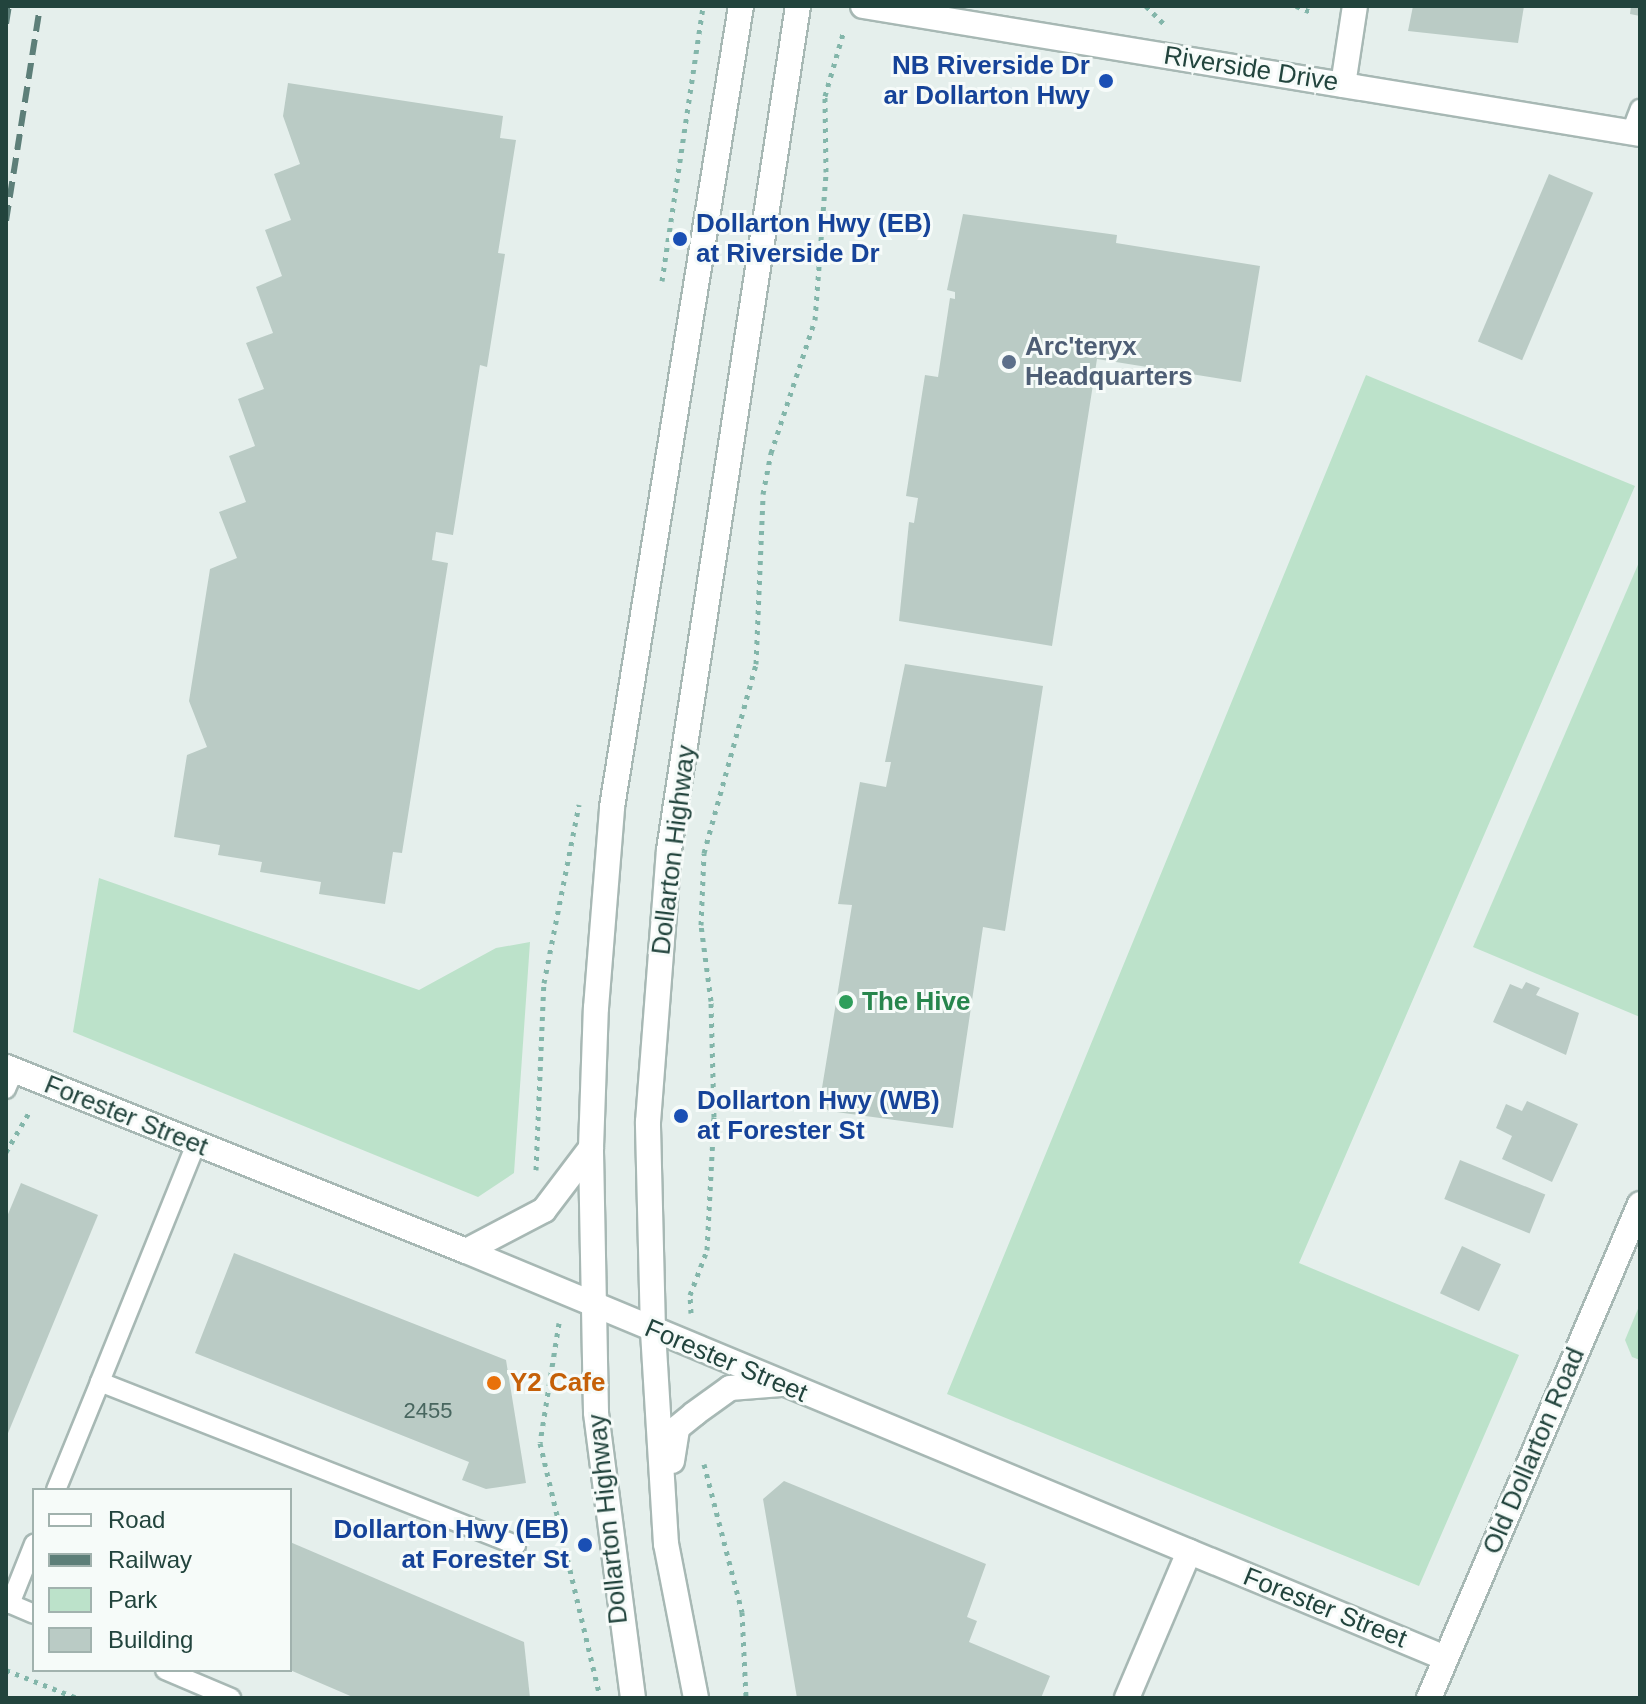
<!DOCTYPE html>
<style>
body{margin:0}
#map{position:relative;width:1646px;height:1704px;overflow:hidden;background:#e5efec;font-family:Arial,sans-serif}
div>[style]{position:absolute}
[style*='--x']{left:calc(var(--x)*1px);top:calc(var(--y)*1px);width:calc(var(--w)*1px);rotate:calc(var(--a)*1deg)}
.green>*{inset:0;background:#bce2ca}
.building>*{inset:0;background:#bacbc5;transform-origin:0 0}
.path>*{height:5px;margin-top:-2.5px;transform-origin:0;background:repeating-linear-gradient(90deg,#83b6aa 0 4px,transparent 0 10px)}
.roads{filter:drop-shadow(2px 0 #a7b8b4) drop-shadow(-2px 0 #a7b8b4) drop-shadow(0 2px #a7b8b4) drop-shadow(0 -2px #a7b8b4)}
.lane>*{height:18px;margin:-9px;padding:0 9px;transform-origin:9px;border-radius:9px;background:#fff}
.street>*{height:24px;margin:-12px;padding:0 12px;transform-origin:12px;border-radius:12px;background:#fff}
.secondary>*{height:24px;margin:-12px;padding:0 12px;transform-origin:12px;border-radius:12px;background:#fff}
.rail>*{height:6px;margin-top:-3px;transform-origin:0;background:repeating-linear-gradient(90deg,#5d7f79 0 16px,transparent 0 24px)}
.dots>*{width:22px;height:22px;translate:-50% -50%;box-sizing:border-box;border:4px solid #f6fbf9;border-radius:50%}
span{translate:-50% -50%;white-space:nowrap;text-align:center;line-height:1.15;-webkit-text-stroke:6px #f6fbf9;paint-order:stroke}
.number-label{font-size:22px;color:#48665f}
.number-label span{-webkit-text-stroke-width:0}
.transit-label{font-size:26px;color:#164399;font-weight:700}
.right{translate:-100% -50%;text-align:right}
.left{translate:0 -50%;text-align:left}
.street-label{font-size:26px;color:#22443d}
.service-label{font-size:26px;color:#4e5e75;font-weight:700}
.leisure-label{font-size:26px;color:#27864d;font-weight:700}
.food-label{font-size:26px;color:#c56008;font-weight:700}
.frame{position:absolute;inset:0;border:8px solid #22443d;pointer-events:none}
.legend{position:absolute;left:32px;top:1488px;width:260px;height:184px;box-sizing:border-box;background:#f6fbf9;border:2px solid #a1b2ae;margin:0;padding:10px 14px;list-style:none;font-size:24px;color:#22443d}
.legend li{display:flex;align-items:center;gap:16px;height:40px}
.legend b{width:40px;border:2px solid #a1b2ae}
</style>
<div id="map">
<div class="green">
<i style="clip-path:polygon(1366px 375px,1635px 486px,1299px 1263px,1519px 1355px,1419px 1586px,947px 1394px)"></i>
<i style="clip-path:polygon(1640px 560px,1640px 1017px,1473px 947px)"></i>
<i style="clip-path:polygon(99px 878px,419px 990px,496px 948px,530px 942px,514px 1173px,478px 1197px,73px 1032px)"></i>
<i style="clip-path:polygon(1640px 1304px,1640px 1360px,1632px 1357px,1625px 1340px)"></i>
</div>
<div class="building">
<i style="clip-path:polygon(1413px 6px,1524px 6px,1518px 43px,1408px 31px)"></i>
<i style="clip-path:polygon(1631px 6px,1640px 6px,1640px 16px,1630px 14px)"></i>
<i style="clip-path:polygon(288px 83px,503px 116px,500px 138px,516px 140px,498px 253px,505px 254px,487px 367px,480px 365px,453px 535px,436px 532px,432px 560px,448px 563px,402px 853px,393px 852px,385px 904px,319px 894px,321px 882px,260px 872px,262px 862px,218px 855px,220px 845px,174px 837px,187px 755px,207px 747px,189px 701px,210px 569px,237px 558px,219px 512px,246px 502px,229px 456px,255px 446px,238px 399px,264px 389px,246px 343px,273px 333px,256px 287px,282px 276px,265px 230px,291px 220px,274px 174px,300px 164px,283px 116px)"></i>
<i style="left:1549px;top:174px;width:48px;height:182px;rotate:23deg"></i>
<i style="clip-path:polygon(963px 214px,1117px 235px,1116px 243px,1260px 266px,1241px 382px,1097px 359px,1052px 646px,899px 621px,909px 522px,914px 523px,918px 498px,906px 496px,925px 375px,938px 377px,950px 298px,955px 299px,955px 292px,947px 290px)"></i>
<i style="clip-path:polygon(905px 664px,1043px 686px,1005px 931px,983px 927px,953px 1128px,829px 1111px,824px 1107px,827px 1087px,822px 1088px,852px 905px,838px 904px,860px 782px,886px 787px,891px 762px,885px 762px)"></i>
<i style="clip-path:polygon(1526px 982px,1540px 988px,1536px 995px,1579px 1013px,1566px 1055px,1493px 1022px,1510px 984px,1522px 989px)"></i>
<i style="clip-path:polygon(1527px 1101px,1578px 1124px,1552px 1182px,1502px 1159px,1512px 1136px,1496px 1128px,1506px 1104px,1522px 1111px)"></i>
<i style="left:1460px;top:1160px;width:92px;height:42px;rotate:22deg"></i>
<i style="clip-path:polygon(21px 1183px,98px 1215px,6px 1438px,6px 1219px)"></i>
<i style="left:1462px;top:1246px;width:43px;height:52px;rotate:25deg"></i>
<i style="clip-path:polygon(234px 1253px,506px 1360px,526px 1483px,486px 1489px,462px 1480px,469px 1462px,195px 1353px)"></i>
<i style="clip-path:polygon(784px 1481px,986px 1564px,967px 1617px,977px 1621px,969px 1642px,1050px 1676px,1041px 1698px,797px 1698px,763px 1499px)"></i>
<i style="clip-path:polygon(290px 1542px,524px 1642px,530px 1698px,355px 1698px,290px 1670px)"></i>
</div>
<div class="path">
<i style="--x:1146;--y:6;--w:27;--a:45"></i>
<i style="--x:1296;--y:6;--w:16;--a:22"></i>
<i style="--x:662;--y:281;--w:278;--a:-81.5"></i>
<i style="--x:6;--y:1152;--w:48;--a:-59.7"></i>
<i style="--x:536;--y:1170;--w:187;--a:-87.6"></i>
<i style="--x:544;--y:983;--w:182;--a:-78.9"></i>
<i style="--x:691;--y:1313;--w:18;--a:-93"></i>
<i style="--x:690;--y:1295;--w:48;--a:-69.3"></i>
<i style="--x:707;--y:1250;--w:133;--a:-87"></i>
<i style="--x:714;--y:1117;--w:116;--a:-91.5"></i>
<i style="--x:711;--y:1001;--w:77;--a:-97.5"></i>
<i style="--x:701;--y:925;--w:72;--a:-87.6"></i>
<i style="--x:704;--y:853;--w:196;--a:-74.6"></i>
<i style="--x:756;--y:664;--w:170;--a:-87.6"></i>
<i style="--x:763;--y:494;--w:42;--a:-79"></i>
<i style="--x:771;--y:453;--w:140;--a:-71.7"></i>
<i style="--x:815;--y:320;--w:148;--a:-85.7"></i>
<i style="--x:826;--y:172;--w:76;--a:-90.8"></i>
<i style="--x:825;--y:96;--w:69;--a:-73.9"></i>
<i style="--x:559;--y:1323;--w:121;--a:99"></i>
<i style="--x:540;--y:1443;--w:257;--a:76.7"></i>
<i style="--x:704;--y:1464;--w:153;--a:75.6"></i>
<i style="--x:742;--y:1612;--w:86;--a:87.3"></i>
<i style="--x:6;--y:1670;--w:76;--a:21.5"></i>
</div>
<div class="roads">
<div class="lane">
<i style="--x:1631;--y:132;--w:25;--a:-69"></i>
<i style="--x:6;--y:1089;--w:21;--a:-67"></i>
<i style="--x:196;--y:1144;--w:257;--a:112"></i>
<i style="--x:100;--y:1382;--w:447;--a:21.4"></i>
<i style="--x:56;--y:1490;--w:117;--a:-67.8"></i>
<i style="--x:6;--y:1602;--w:30;--a:23"></i>
<i style="--x:10;--y:1604;--w:65;--a:-68.2"></i>
<i style="--x:165;--y:1670;--w:72;--a:23"></i>
</div>
<div class="street">
<i style="--x:1343;--y:85;--w:80;--a:-81.4"></i>
<i style="--x:6;--y:1067;--w:495;--a:21.8"></i>
<i style="--x:466;--y:1251;--w:1060;--a:22.57"></i>
<i style="--x:1127;--y:1698;--w:159;--a:-67"></i>
<i style="--x:1429;--y:1698;--w:537;--a:-66.87"></i>
</div>
<div class="secondary">
<i style="--x:863;--y:6;--w:787;--a:9.35"></i>
<i style="--x:466;--y:1251;--w:88;--a:-27.7"></i>
<i style="--x:544;--y:1210;--w:78;--a:-52.8"></i>
<i style="--x:672;--y:1461;--w:33;--a:-81"></i>
<i style="--x:677;--y:1428;--w:22;--a:-39"></i>
<i style="--x:694;--y:1414;--w:44;--a:-35.8"></i>
<i style="--x:730;--y:1388;--w:51;--a:-4.5"></i>
<i style="--x:633;--y:1698;--w:288;--a:-97.4"></i>
<i style="--x:596;--y:1412;--w:264;--a:-91.1"></i>
<i style="--x:591;--y:1148;--w:140;--a:-88"></i>
<i style="--x:596;--y:1008;--w:202;--a:-85.4"></i>
<i style="--x:612;--y:807;--w:811;--a:-80.85"></i>
<i style="--x:696;--y:1698;--w:157;--a:-101"></i>
<i style="--x:666;--y:1544;--w:213;--a:-93.5"></i>
<i style="--x:653;--y:1331;--w:209;--a:-91.4"></i>
<i style="--x:648;--y:1122;--w:273;--a:-85.6"></i>
<i style="--x:669;--y:850;--w:854;--a:-81.31"></i>
</div>
</div>
<div class="rail">
<i style="--x:6;--y:24;--w:18;--a:-81"></i>
<i style="--x:6;--y:221;--w:218;--a:-81"></i>
</div>
<div class="dots">
<i style="left:1106px;top:81px;background:#1a4fb4"></i>
<i style="left:680px;top:239px;background:#1a4fb4"></i>
<i style="left:1009px;top:362px;background:#5c6f8a"></i>
<i style="left:846px;top:1002px;background:#2e9e5b"></i>
<i style="left:681px;top:1116px;background:#1a4fb4"></i>
<i style="left:494px;top:1383px;background:#e8710a"></i>
<i style="left:585px;top:1545px;background:#1a4fb4"></i>
</div>
<div class="number-label">
<span style="left:428px;top:1411px">2455</span>
</div>
<div class="transit-label">
<span class="right" style="left:1090px;top:81px">NB Riverside Dr<br>ar Dollarton Hwy</span>
<span class="left" style="left:696px;top:239px">Dollarton Hwy (EB)<br>at Riverside Dr</span>
<span class="left" style="left:697px;top:1116px">Dollarton Hwy (WB)<br>at Forester St</span>
<span class="right" style="left:569px;top:1545px">Dollarton Hwy (EB)<br>at Forester St</span>
</div>
<div class="street-label">
<span style="left:1251px;top:69px;rotate:9deg">Riverside Drive</span>
<span style="left:674px;top:850px;rotate:-83deg">Dollarton Highway</span>
<span style="left:126px;top:1116px;rotate:22deg">Forester Street</span>
<span style="left:726px;top:1361px;rotate:23deg">Forester Street</span>
<span style="left:1534px;top:1451px;rotate:-67deg">Old Dollarton Road</span>
<span style="left:608px;top:1519px;rotate:-96deg">Dollarton Highway</span>
<span style="left:1325px;top:1608px;rotate:22deg">Forester Street</span>
</div>
<div class="service-label">
<span class="left" style="left:1025px;top:362px">Arc'teryx<br>Headquarters</span>
</div>
<div class="leisure-label">
<span class="left" style="left:862px;top:1002px">The Hive</span>
</div>
<div class="food-label">
<span class="left" style="left:510px;top:1383px">Y2 Cafe</span>
</div>
<div class="frame"></div>
<ul class="legend">
<li><b style="height:10px;background:#fff"></b>Road</li>
<li><b style="height:10px;background:#5d7f79"></b>Railway</li>
<li><b style="height:22px;background:#bce2ca"></b>Park</li>
<li><b style="height:22px;background:#bacbc5"></b>Building</li>
</ul>
</div>
